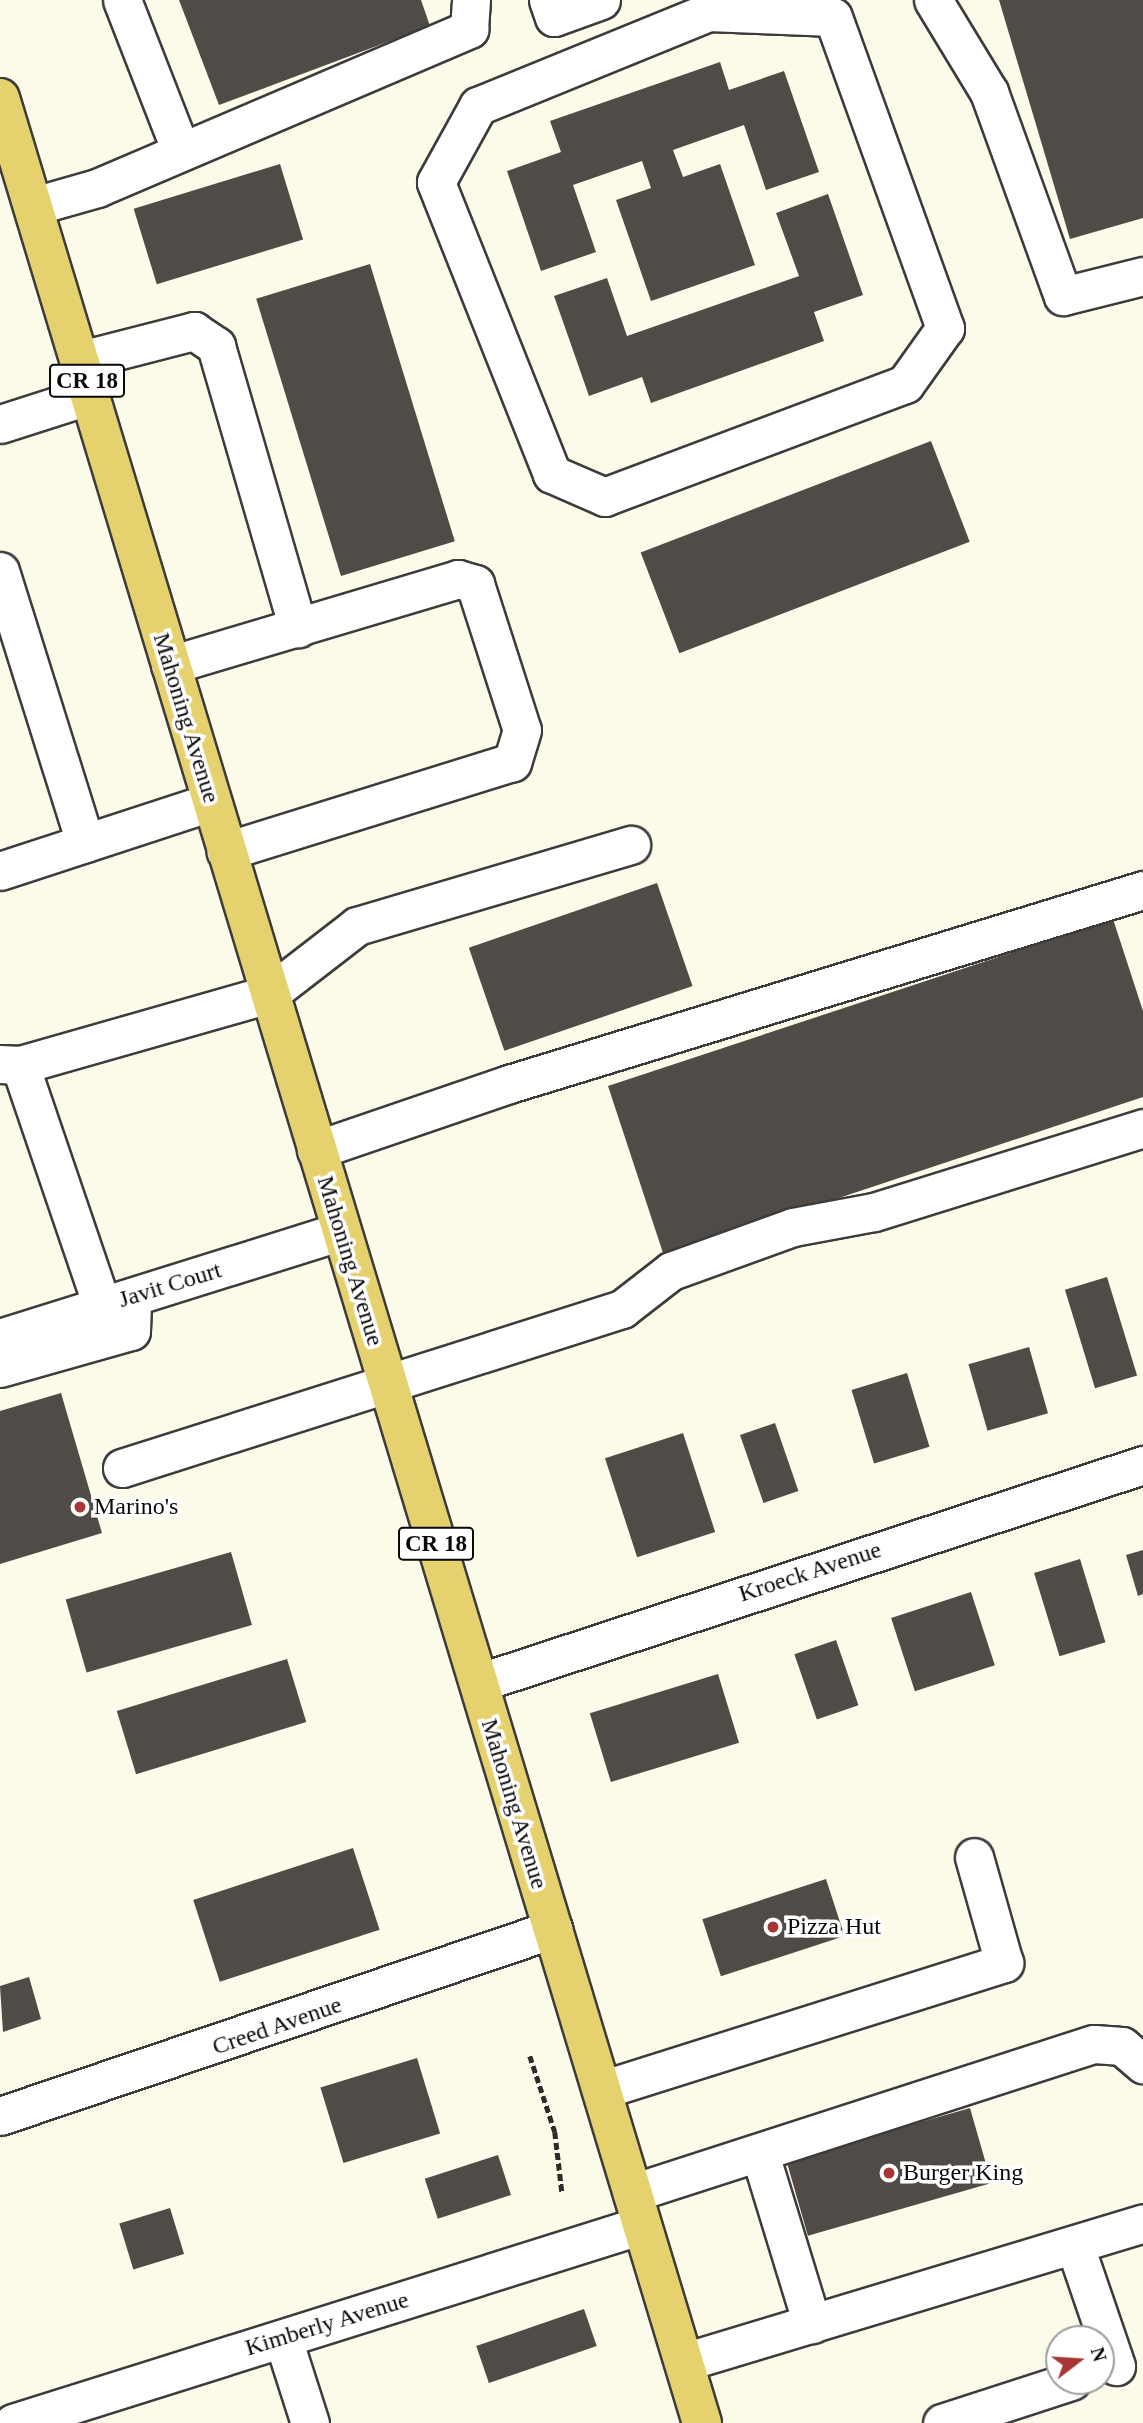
<!DOCTYPE html>
<style>
body{margin:0}
#map{position:relative;width:1143px;height:2423px;overflow:hidden;background:#fcfae9;font-family:Georgia,serif}
div>[style]{position:absolute}
[style*='--x']{left:calc(var(--x)*1px);top:calc(var(--y)*1px);width:calc(var(--w)*1px);rotate:calc(var(--a)*1deg)}
.building>*{inset:0;background:#504b47;transform-origin:0 0}
.path>*{height:4.5px;margin-top:-2.25px;transform-origin:0;background:repeating-linear-gradient(90deg,#2b2b2b 0 7px,transparent 0 10.5px)}
.roads{filter:drop-shadow(2px 0 #3c3c3c) drop-shadow(-2px 0 #3c3c3c) drop-shadow(0 2px #3c3c3c) drop-shadow(0 -2px #3c3c3c)}
.minor>*{height:37px;margin:-18.5px;padding:0 18.5px;transform-origin:18.5px;border-radius:18.5px;background:#fff}
.major>*{height:38px;margin:-19px;padding:0 19px;transform-origin:19px;border-radius:19px;background:#e6d16f}
.dots>*{width:19px;height:19px;translate:-50% -50%;box-sizing:border-box;border:4px solid #fff;border-radius:50%}
span{translate:-50% -50%;white-space:nowrap;text-align:center;line-height:1.15;-webkit-text-stroke:7px #fff;paint-order:stroke}
.shield-label span{padding:2px 5px;background:#fff;border:2px solid;border-radius:5px;-webkit-text-stroke-width:0}
.shield-label{font-size:23px;color:#090909;font-weight:700}
.street-label{font-size:24px;color:#090909}
.poi-label{font-size:24px;color:#090909}
.left{translate:0 -50%;text-align:left}
.north{position:absolute;left:1045px;top:2325px;width:70px;height:70px;box-sizing:border-box;background:#fff;border:2px solid #9d9d9d;border-radius:50%;rotate:73deg;font-size:19px;font-weight:700;line-height:28px;text-align:center;color:#090909}
.north::after{content:'';display:block;margin:auto;width:24px;height:32px;background:#a63735;clip-path:polygon(50% 0,100% 100%,50% 72%,0 100%)}
</style>
<div id="map">
<div class="building">
<i style="clip-path:polygon(179px 0,421px 0,430px 26px,219px 105px)"></i>
<i style="clip-path:polygon(999px 0,1143px 0,1143px 218px,1070px 239px)"></i>
<i style="clip-path:polygon(720px 62px,729px 90px,784px 71px,819px 172px,766px 190px,744px 125px,673px 150px,683px 177px,720px 164px,755px 265px,651px 301px,616px 200px,651px 188px,642px 161px,573px 185px,596px 252px,541px 271px,507px 171px,561px 152px,550px 121px)"></i>
<i style="left:280px;top:164px;width:79px;height:153px;rotate:73deg"></i>
<i style="clip-path:polygon(828px 194px,863px 295px,814px 312px,824px 341px,651px 403px,642px 377px,589px 396px,554px 296px,607px 278px,627px 336px,799px 276px,776px 213px)"></i>
<i style="left:370px;top:264px;width:290px;height:119px;rotate:73deg"></i>
<i style="left:931px;top:441px;width:108px;height:311px;rotate:69deg"></i>
<i style="left:657px;top:883px;width:109px;height:199px;rotate:71deg"></i>
<i style="clip-path:polygon(1113px 919px,1143px 1011px,1143px 1097px,664px 1256px,608px 1086px)"></i>
<i style="left:1107px;top:1277px;width:103px;height:44px;rotate:73deg"></i>
<i style="left:1029px;top:1347px;width:69px;height:63px;rotate:74deg"></i>
<i style="left:907px;top:1373px;width:77px;height:58px;rotate:73deg"></i>
<i style="clip-path:polygon(61px 1393px,102px 1533px,0 1564px,0 1411px)"></i>
<i style="left:775px;top:1423px;width:72px;height:37px;rotate:71deg"></i>
<i style="left:683px;top:1433px;width:104px;height:82px;rotate:72deg"></i>
<i style="clip-path:polygon(1143px 1550px,1143px 1594px,1138px 1596px,1126px 1555px)"></i>
<i style="left:231px;top:1552px;width:76px;height:172px;rotate:74deg"></i>
<i style="left:1080px;top:1559px;width:87px;height:48px;rotate:73deg"></i>
<i style="left:971px;top:1592px;width:77px;height:84px;rotate:72deg"></i>
<i style="left:836px;top:1640px;width:69px;height:44px;rotate:71deg"></i>
<i style="left:287px;top:1659px;width:66px;height:178px;rotate:73deg"></i>
<i style="left:718px;top:1674px;width:72px;height:134px;rotate:73deg"></i>
<i style="left:353px;top:1848px;width:86px;height:168px;rotate:72deg"></i>
<i style="left:826px;top:1879px;width:60px;height:130px;rotate:72deg"></i>
<i style="clip-path:polygon(29px 1977px,41px 2019px,3px 2032px,0 1986px)"></i>
<i style="left:417px;top:2058px;width:79px;height:101px;rotate:73deg"></i>
<i style="left:970px;top:2108px;width:78px;height:191px;rotate:74deg"></i>
<i style="left:498px;top:2155px;width:42px;height:77px;rotate:72deg"></i>
<i style="left:170px;top:2208px;width:48px;height:53px;rotate:73deg"></i>
<i style="left:584px;top:2309px;width:39px;height:114px;rotate:71deg"></i>
</div>
<div class="path">
<i style="--x:530;--y:2056;--w:80;--a:71.8"></i>
<i style="--x:555;--y:2132;--w:60;--a:83.3"></i>
</div>
<div class="roads">
<div class="minor">
<i style="--x:122;--y:0;--w:162;--a:68.7"></i>
<i style="--x:548;--y:0;--w:18;--a:71"></i>
<i style="--x:554;--y:17;--w:50;--a:-19.9"></i>
<i style="--x:933;--y:0;--w:108;--a:58.7"></i>
<i style="--x:989;--y:92;--w:217;--a:70.1"></i>
<i style="--x:1063;--y:296;--w:82;--a:-14"></i>
<i style="--x:708;--y:12;--w:125;--a:2.3"></i>
<i style="--x:833;--y:17;--w:331;--a:70.2"></i>
<i style="--x:945;--y:328;--w:69;--a:125.5"></i>
<i style="--x:905;--y:384;--w:321;--a:159.4"></i>
<i style="--x:605;--y:497;--w:58;--a:-156.5"></i>
<i style="--x:552;--y:474;--w:314;--a:-111.7"></i>
<i style="--x:436;--y:182;--w:87;--a:-61.1"></i>
<i style="--x:478;--y:106;--w:248;--a:-22.2"></i>
<i style="--x:34;--y:206;--w:66;--a:-15.9"></i>
<i style="--x:97;--y:188;--w:405;--a:-23.1"></i>
<i style="--x:469;--y:29;--w:29;--a:-86"></i>
<i style="--x:81;--y:360;--w:117;--a:-14.4"></i>
<i style="--x:194;--y:331;--w:27;--a:34"></i>
<i style="--x:216;--y:346;--w:294;--a:73.8"></i>
<i style="--x:0;--y:424;--w:96;--a:-17.7"></i>
<i style="--x:0;--y:571;--w:285;--a:72.6"></i>
<i style="--x:170;--y:665;--w:301;--a:-16.6"></i>
<i style="--x:458;--y:579;--w:18;--a:16"></i>
<i style="--x:475;--y:584;--w:153;--a:72.2"></i>
<i style="--x:522;--y:730;--w:34;--a:107"></i>
<i style="--x:512;--y:762;--w:300;--a:162.7"></i>
<i style="--x:0;--y:871;--w:222;--a:-18.1"></i>
<i style="--x:0;--y:1064;--w:20;--a:3"></i>
<i style="--x:20;--y:1065;--w:259;--a:-15.9"></i>
<i style="--x:269;--y:994;--w:111;--a:-37.7"></i>
<i style="--x:357;--y:926;--w:286;--a:-16.5"></i>
<i style="--x:20;--y:1065;--w:255;--a:71.2"></i>
<i style="--x:316;--y:1150;--w:204;--a:-18.9"></i>
<i style="--x:509;--y:1084;--w:663;--a:-17.01"></i>
<i style="--x:0;--y:1338;--w:357;--a:-17.4"></i>
<i style="--x:0;--y:1368;--w:136;--a:-15.8"></i>
<i style="--x:131;--y:1331;--w:34;--a:-88"></i>
<i style="--x:122;--y:1468;--w:525;--a:-17.64"></i>
<i style="--x:622;--y:1309;--w:62;--a:-37.8"></i>
<i style="--x:671;--y:1271;--w:130;--a:-19.8"></i>
<i style="--x:793;--y:1227;--w:82;--a:-10.5"></i>
<i style="--x:874;--y:1212;--w:282;--a:-17.3"></i>
<i style="--x:478;--y:1683;--w:700;--a:-18.15"></i>
<i style="--x:601;--y:2090;--w:423;--a:-17.5"></i>
<i style="--x:1004;--y:1963;--w:110;--a:-105.8"></i>
<i style="--x:0;--y:2116;--w:584;--a:-18.68"></i>
<i style="--x:760;--y:2154;--w:178;--a:73"></i>
<i style="--x:632;--y:2193;--w:485;--a:-17.9"></i>
<i style="--x:1094;--y:2044;--w:28;--a:4"></i>
<i style="--x:1122;--y:2046;--w:28;--a:41"></i>
<i style="--x:1075;--y:2246;--w:127;--a:71.1"></i>
<i style="--x:283;--y:2339;--w:88;--a:72.2"></i>
<i style="--x:684;--y:2362;--w:480;--a:-16.8"></i>
<i style="--x:13;--y:2423;--w:659;--a:-17.47"></i>
<i style="--x:942;--y:2423;--w:136;--a:-18"></i>
</div>
<div class="major">
<i style="--x:0;--y:98;--w:2429;--a:73.2"></i>
</div>
</div>
<div class="dots">
<i style="left:80px;top:1507px;background:#a63735"></i>
<i style="left:773px;top:1927px;background:#a63735"></i>
<i style="left:889px;top:2173px;background:#a63735"></i>
</div>
<div class="shield-label">
<span style="left:87px;top:381px">CR 18</span>
<span style="left:436px;top:1544px">CR 18</span>
</div>
<div class="street-label">
<span style="left:186px;top:718px;rotate:73deg">Mahoning Avenue</span>
<span style="left:350px;top:1261px;rotate:73deg">Mahoning Avenue</span>
<span style="left:170px;top:1285px;rotate:-17deg">Javit Court</span>
<span style="left:810px;top:1572px;rotate:-18deg">Kroeck Avenue</span>
<span style="left:514px;top:1804px;rotate:73deg">Mahoning Avenue</span>
<span style="left:277px;top:2026px;rotate:-19deg">Creed Avenue</span>
<span style="left:327px;top:2324px;rotate:-17deg">Kimberly Avenue</span>
</div>
<div class="poi-label">
<span class="left" style="left:94px;top:1507px">Marino's</span>
<span class="left" style="left:787px;top:1927px">Pizza Hut</span>
<span class="left" style="left:903px;top:2173px">Burger King</span>
</div>
<div class="north">N</div>
</div>
